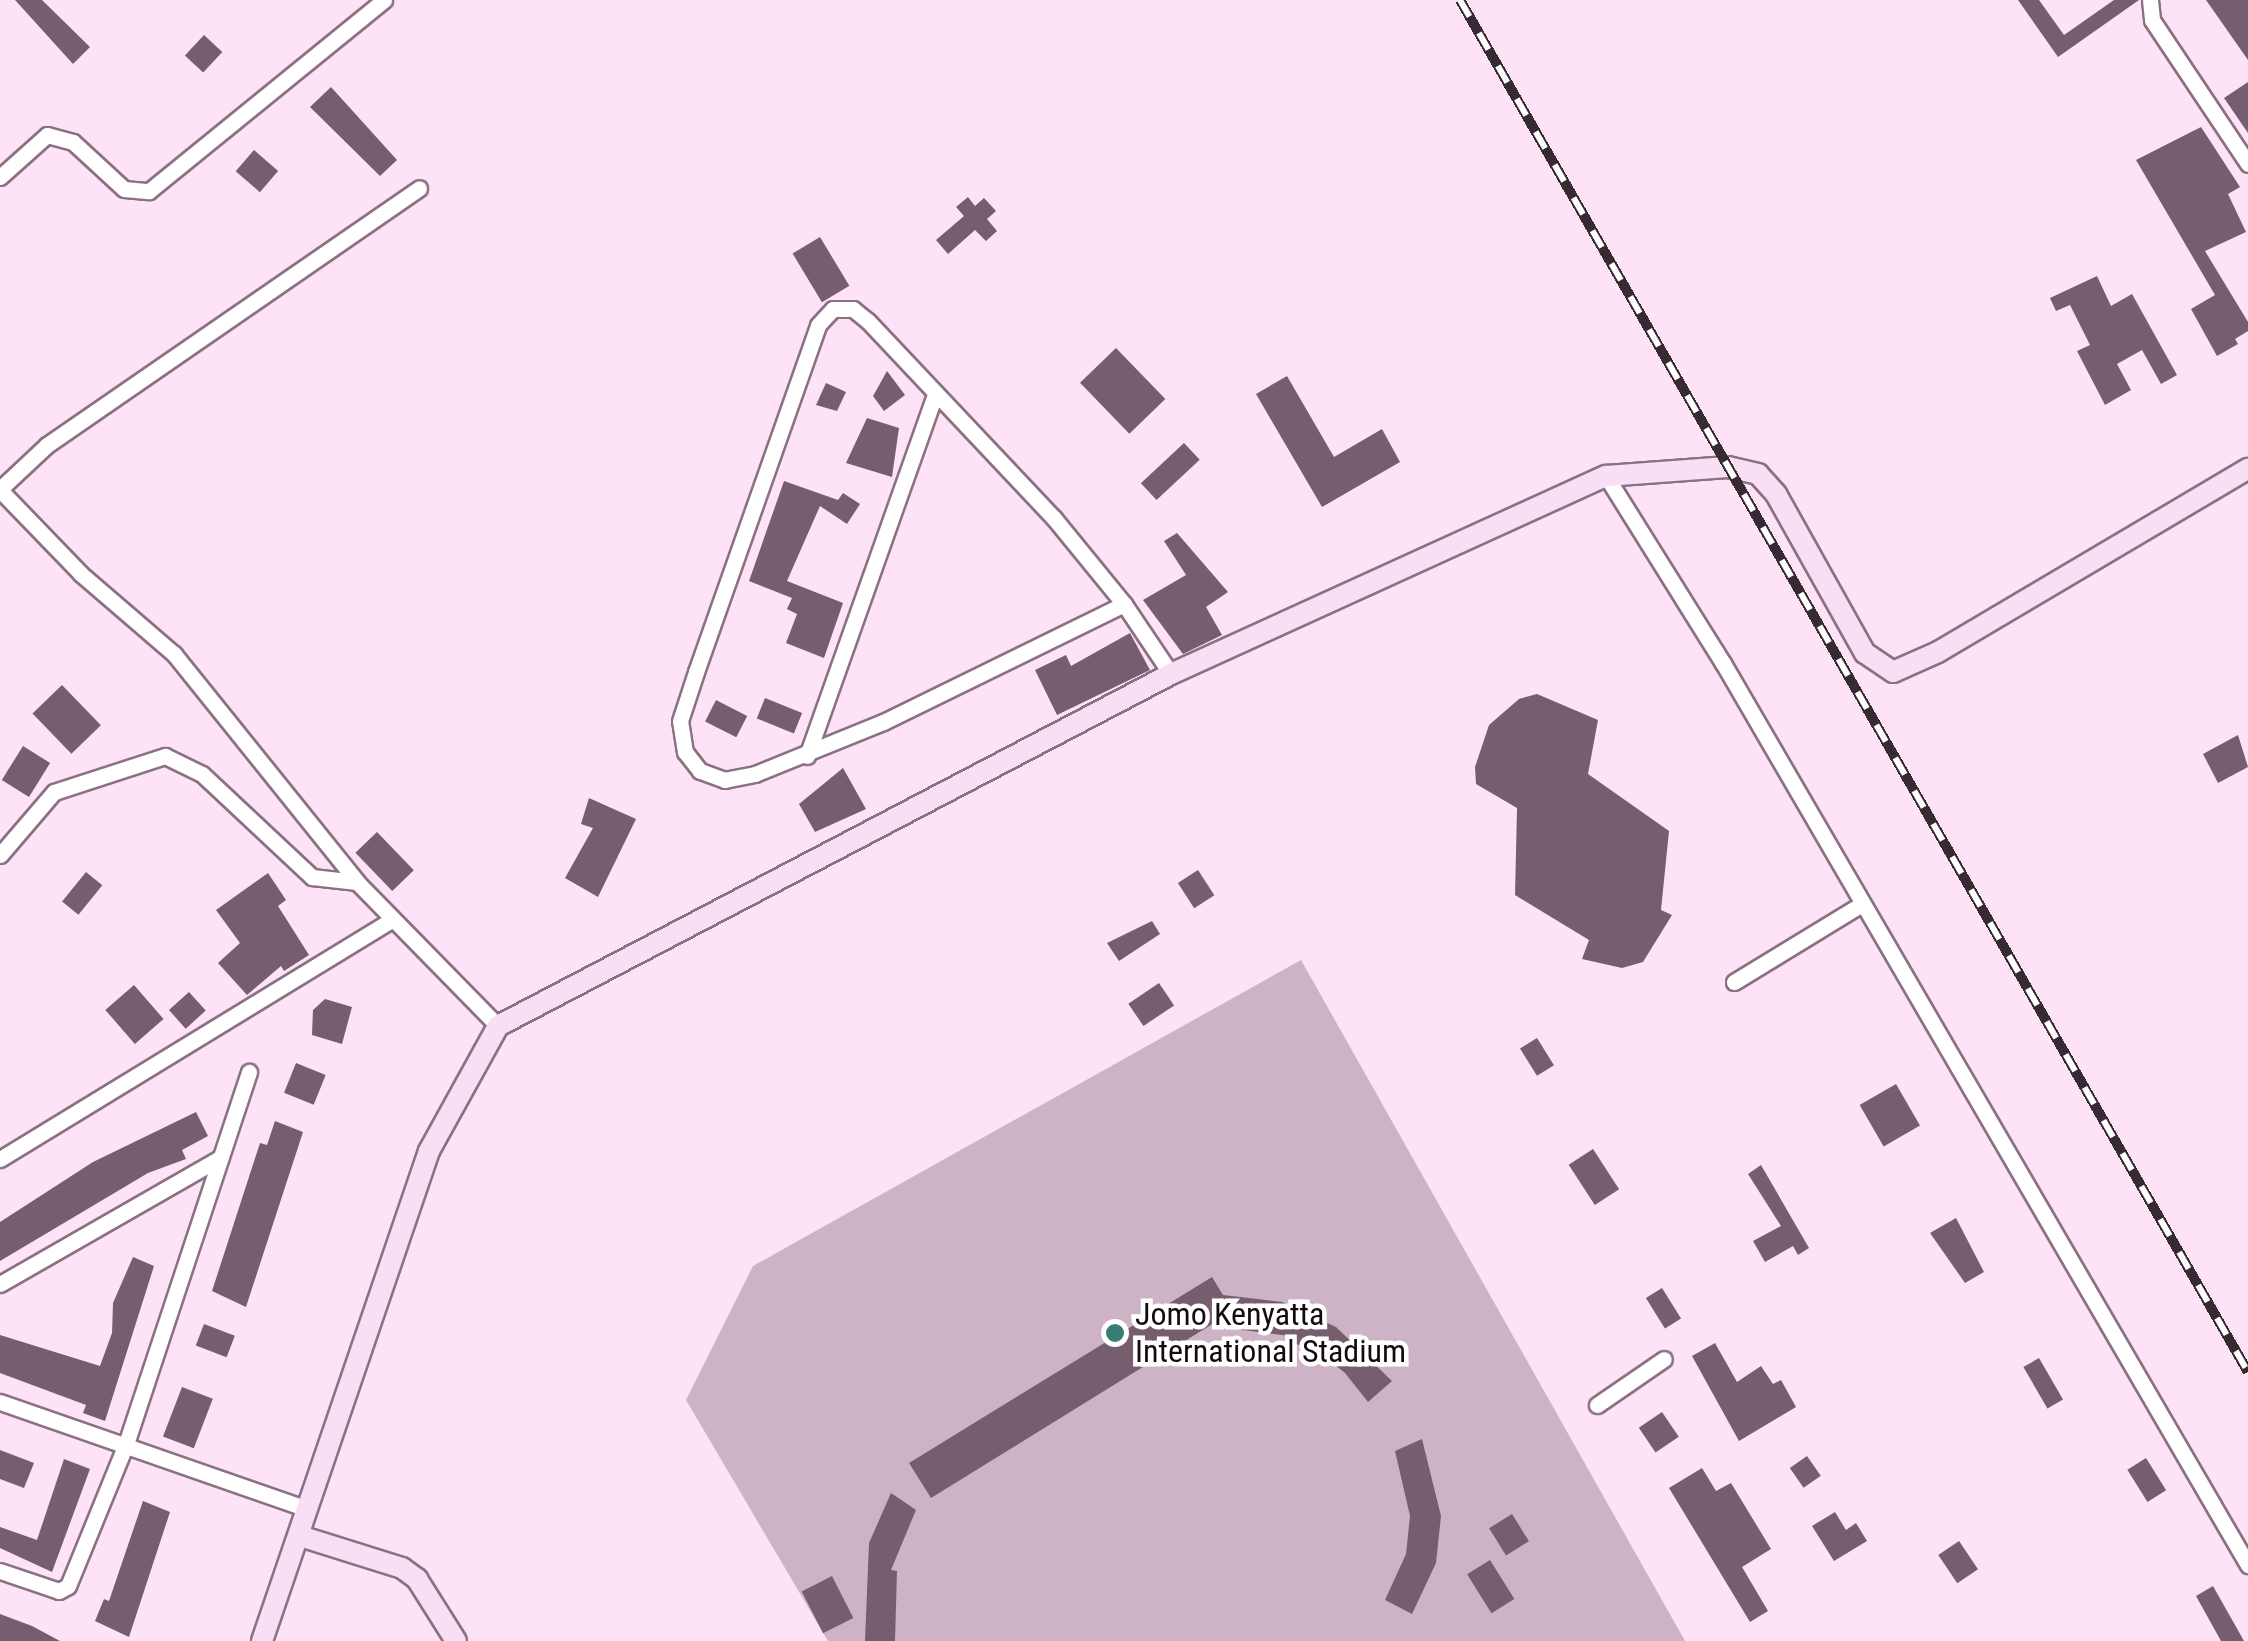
<!DOCTYPE html>
<style>
body{margin:0}
#map{position:relative;width:2248px;height:1641px;overflow:hidden;background:#fee2f6;font-family:"Roboto Condensed",sans-serif}
div>[style]{position:absolute}
[style*='--x']{left:calc(var(--x)*1px);top:calc(var(--y)*1px);width:calc(var(--w)*1px);rotate:calc(var(--a)*1deg)}
.green>*{inset:0;background:#ceb3c7}
.building>*{inset:0;background:#765e6f;transform-origin:0 0}
.roads{filter:drop-shadow(2px 0 #8a7183) drop-shadow(-2px 0 #8a7183) drop-shadow(0 2px #8a7183) drop-shadow(0 -2px #8a7183)}
.street>*{height:15px;margin:-7.5px;padding:0 7.5px;transform-origin:7.5px;border-radius:7.5px;background:#fff}
.secondary>*{height:20px;margin:-10px;padding:0 10px;transform-origin:10px;border-radius:10px;background:#f9dff3}
.rail>*{height:10px;margin-top:-5px;transform-origin:0;background:repeating-linear-gradient(90deg,#fff 0 19px,#362a33 0 38px);box-sizing:border-box;border-block:2px solid #362a33}
.dots>*{width:28px;height:28px;translate:-50% -50%;box-sizing:border-box;border:5px solid #fff;border-radius:50%}
span{translate:-50% -50%;white-space:nowrap;text-align:center;line-height:1.15;-webkit-text-stroke:9px #fff;paint-order:stroke}
.poi-label{font-size:32px;color:#140b12}
.left{translate:0 -50%;text-align:left}
</style>
<div id="map">
<div class="green">
<i style="clip-path:polygon(1301px 960px,1685px 1641px,828px 1641px,686px 1400px,753px 1266px)"></i>
</div>
<div class="building">
<i style="clip-path:polygon(15px 0,42px 0,90px 47px,73px 64px)"></i>
<i style="clip-path:polygon(2018px 0,2039px 0,2064px 35px,2114px 0,2139px 0,2058px 57px)"></i>
<i style="clip-path:polygon(2206px 0,2248px 0,2248px 60px)"></i>
<i style="left:204px;top:35px;width:25px;height:28px;rotate:43deg"></i>
<i style="clip-path:polygon(2248px 82px,2248px 133px,2224px 98px)"></i>
<i style="clip-path:polygon(331px 87px,397px 160px,380px 176px,310px 107px)"></i>
<i style="clip-path:polygon(2201px 127px,2240px 187px,2228px 194px,2246px 232px,2205px 251px,2248px 322px,2248px 331px,2235px 339px,2238px 344px,2217px 356px,2191px 309px,2215px 295px,2136px 160px)"></i>
<i style="left:254px;top:150px;width:32px;height:28px;rotate:41deg"></i>
<i style="clip-path:polygon(968px 197px,975px 206px,984px 198px,996px 211px,987px 219px,997px 231px,986px 241px,975px 230px,948px 254px,936px 240px,964px 216px,956px 207px)"></i>
<i style="left:820px;top:237px;width:57px;height:32px;rotate:59deg"></i>
<i style="clip-path:polygon(2097px 276px,2111px 306px,2132px 294px,2177px 375px,2161px 384px,2142px 350px,2117px 364px,2131px 390px,2105px 405px,2077px 351px,2090px 345px,2070px 305px,2056px 311px,2050px 298px)"></i>
<i style="left:1116px;top:348px;width:71px;height:50px;rotate:46deg"></i>
<i style="clip-path:polygon(887px 371px,905px 395px,884px 411px,873px 396px)"></i>
<i style="clip-path:polygon(1287px 376px,1334px 457px,1382px 429px,1400px 462px,1322px 507px,1256px 394px)"></i>
<i style="clip-path:polygon(826px 383px,846px 392px,837px 411px,816px 405px)"></i>
<i style="clip-path:polygon(867px 418px,899px 428px,892px 477px,846px 463px)"></i>
<i style="left:1184px;top:443px;width:23px;height:59px;rotate:47deg"></i>
<i style="clip-path:polygon(784px 481px,838px 500px,843px 493px,860px 504px,847px 524px,820px 506px,787px 581px,843px 603px,824px 658px,786px 643px,797px 614px,787px 609px,792px 598px,749px 581px)"></i>
<i style="clip-path:polygon(1177px 533px,1228px 592px,1206px 607px,1222px 635px,1183px 654px,1143px 600px,1186px 575px,1164px 541px)"></i>
<i style="clip-path:polygon(1130px 633px,1150px 670px,1057px 715px,1035px 670px,1066px 655px,1071px 666px)"></i>
<i style="left:62px;top:685px;width:56px;height:41px;rotate:46deg"></i>
<i style="clip-path:polygon(1537px 694px,1598px 720px,1588px 774px,1669px 831px,1661px 910px,1672px 915px,1643px 962px,1622px 968px,1582px 959px,1589px 940px,1515px 895px,1517px 808px,1476px 784px,1475px 767px,1489px 725px,1519px 699px)"></i>
<i style="left:765px;top:698px;width:40px;height:22px;rotate:22deg"></i>
<i style="left:716px;top:700px;width:35px;height:24px;rotate:27deg"></i>
<i style="clip-path:polygon(2238px 735px,2248px 767px,2218px 783px,2203px 754px)"></i>
<i style="left:23px;top:746px;width:32px;height:40px;rotate:32deg"></i>
<i style="clip-path:polygon(843px 768px,866px 809px,815px 832px,799px 804px)"></i>
<i style="clip-path:polygon(589px 798px,636px 819px,598px 897px,565px 878px,593px 828px,581px 824px)"></i>
<i style="left:377px;top:832px;width:53px;height:30px;rotate:46deg"></i>
<i style="left:1198px;top:870px;width:30px;height:24px;rotate:57deg"></i>
<i style="left:86px;top:872px;width:21px;height:38px;rotate:39deg"></i>
<i style="clip-path:polygon(268px 873px,286px 900px,278px 906px,309px 955px,284px 971px,281px 966px,247px 995px,218px 963px,240px 943px,216px 910px)"></i>
<i style="clip-path:polygon(1152px 921px,1160px 934px,1119px 961px,1107px 943px)"></i>
<i style="left:1159px;top:983px;width:27px;height:37px;rotate:56deg"></i>
<i style="left:134px;top:985px;width:45px;height:38px;rotate:49deg"></i>
<i style="left:189px;top:992px;width:25px;height:27px;rotate:48deg"></i>
<i style="clip-path:polygon(325px 999px,352px 1007px,342px 1044px,312px 1035px,313px 1010px)"></i>
<i style="left:1537px;top:1038px;width:32px;height:20px;rotate:58deg"></i>
<i style="left:296px;top:1063px;width:32px;height:32px;rotate:22deg"></i>
<i style="left:1896px;top:1084px;width:48px;height:42px;rotate:60deg"></i>
<i style="clip-path:polygon(196px 1112px,208px 1136px,182px 1150px,186px 1159px,148px 1173px,0 1261px,0 1222px,93px 1162px)"></i>
<i style="clip-path:polygon(275px 1121px,303px 1132px,246px 1307px,212px 1291px,260px 1143px,267px 1145px)"></i>
<i style="left:1593px;top:1149px;width:48px;height:29px;rotate:57deg"></i>
<i style="clip-path:polygon(1761px 1165px,1809px 1248px,1798px 1255px,1793px 1246px,1765px 1262px,1753px 1241px,1781px 1226px,1748px 1174px)"></i>
<i style="clip-path:polygon(1956px 1218px,1984px 1272px,1965px 1283px,1930px 1233px)"></i>
<i style="clip-path:polygon(133px 1257px,154px 1266px,105px 1421px,83px 1413px,86px 1405px,0 1373px,0 1335px,100px 1366px,112px 1333px,113px 1303px)"></i>
<i style="clip-path:polygon(1212px 1277px,1223px 1295px,1282px 1302px,1336px 1327px,1392px 1381px,1368px 1402px,1345px 1373px,1321px 1354px,1289px 1341px,1291px 1336px,1235px 1329px,1235px 1310px,931px 1498px,909px 1463px)"></i>
<i style="left:1662px;top:1288px;width:36px;height:19px;rotate:58deg"></i>
<i style="left:204px;top:1324px;width:33px;height:23px;rotate:21deg"></i>
<i style="clip-path:polygon(1715px 1343px,1737px 1382px,1761px 1366px,1773px 1384px,1781px 1380px,1796px 1407px,1739px 1441px,1692px 1356px)"></i>
<i style="left:2039px;top:1358px;width:48px;height:18px;rotate:60deg"></i>
<i style="left:182px;top:1387px;width:33px;height:53px;rotate:21deg"></i>
<i style="left:1662px;top:1412px;width:30px;height:28px;rotate:56deg"></i>
<i style="clip-path:polygon(1422px 1439px,1441px 1516px,1436px 1563px,1412px 1614px,1385px 1600px,1406px 1554px,1410px 1516px,1395px 1451px)"></i>
<i style="clip-path:polygon(0 1450px,34px 1463px,24px 1488px,0 1479px)"></i>
<i style="left:1807px;top:1456px;width:24px;height:21px;rotate:55deg"></i>
<i style="left:2146px;top:1458px;width:38px;height:22px;rotate:58deg"></i>
<i style="clip-path:polygon(64px 1459px,90px 1469px,52px 1572px,0 1548px,0 1527px,37px 1540px)"></i>
<i style="clip-path:polygon(1702px 1468px,1716px 1491px,1731px 1483px,1771px 1549px,1742px 1567px,1768px 1611px,1750px 1622px,1669px 1488px)"></i>
<i style="clip-path:polygon(891px 1493px,916px 1510px,891px 1570px,897px 1571px,895px 1641px,865px 1641px,869px 1543px)"></i>
<i style="clip-path:polygon(143px 1501px,170px 1512px,129px 1637px,95px 1621px,104px 1599px,109px 1601px)"></i>
<i style="clip-path:polygon(1835px 1512px,1846px 1530px,1856px 1523px,1867px 1541px,1834px 1561px,1812px 1526px)"></i>
<i style="left:1512px;top:1514px;width:32px;height:27px;rotate:58deg"></i>
<i style="left:1959px;top:1541px;width:34px;height:25px;rotate:56deg"></i>
<i style="left:1490px;top:1560px;width:46px;height:27px;rotate:58deg"></i>
<i style="left:832px;top:1576px;width:47px;height:34px;rotate:63deg"></i>
<i style="clip-path:polygon(2213px 1586px,2244px 1641px,2221px 1641px,2196px 1596px)"></i>
<i style="clip-path:polygon(0 1614px,32px 1626px,60px 1641px,0 1641px)"></i>
</div>
<div class="roads">
<div class="street">
<i style="--x:2150;--y:0;--w:20;--a:84"></i>
<i style="--x:2152;--y:20;--w:173;--a:56.3"></i>
<i style="--x:0;--y:177;--w:63;--a:-41.8"></i>
<i style="--x:47;--y:135;--w:27;--a:15"></i>
<i style="--x:73;--y:142;--w:69;--a:42.7"></i>
<i style="--x:124;--y:189;--w:25;--a:5"></i>
<i style="--x:149;--y:191;--w:303;--a:-39.1"></i>
<i style="--x:1606;--y:476;--w:221;--a:58"></i>
<i style="--x:1723;--y:663;--w:1044;--a:59.8"></i>
<i style="--x:0;--y:489;--w:64;--a:-43.1"></i>
<i style="--x:47;--y:445;--w:452;--a:-34.6"></i>
<i style="--x:0;--y:490;--w:117;--a:46"></i>
<i style="--x:81;--y:574;--w:123;--a:40.7"></i>
<i style="--x:174;--y:654;--w:292;--a:51.2"></i>
<i style="--x:357;--y:882;--w:202;--a:45.6"></i>
<i style="--x:1124;--y:604;--w:268;--a:153.9"></i>
<i style="--x:883;--y:722;--w:138;--a:157.9"></i>
<i style="--x:755;--y:774;--w:31;--a:169"></i>
<i style="--x:725;--y:780;--w:27;--a:-160"></i>
<i style="--x:700;--y:771;--w:24;--a:-128"></i>
<i style="--x:685;--y:752;--w:31;--a:-99"></i>
<i style="--x:680;--y:721;--w:52;--a:-71.9"></i>
<i style="--x:696;--y:672;--w:368;--a:-70.6"></i>
<i style="--x:818;--y:325;--w:22;--a:-47"></i>
<i style="--x:833;--y:309;--w:20;--a:0"></i>
<i style="--x:853;--y:309;--w:19;--a:39"></i>
<i style="--x:868;--y:321;--w:270;--a:46.7"></i>
<i style="--x:1053;--y:517;--w:112;--a:50.8"></i>
<i style="--x:1124;--y:604;--w:84;--a:56.1"></i>
<i style="--x:807;--y:756;--w:383;--a:-70.5"></i>
<i style="--x:0;--y:855;--w:83;--a:-49.4"></i>
<i style="--x:54;--y:792;--w:117;--a:-18"></i>
<i style="--x:165;--y:756;--w:41;--a:25.9"></i>
<i style="--x:202;--y:774;--w:151;--a:43.1"></i>
<i style="--x:312;--y:877;--w:45;--a:6.3"></i>
<i style="--x:1734;--y:982;--w:150;--a:-31.4"></i>
<i style="--x:0;--y:1159;--w:459;--a:-31.4"></i>
<i style="--x:0;--y:1284;--w:254;--a:-29.8"></i>
<i style="--x:0;--y:1402;--w:326;--a:19.2"></i>
<i style="--x:1597;--y:1405;--w:81;--a:-34.5"></i>
<i style="--x:0;--y:1571;--w:62;--a:18.7"></i>
<i style="--x:59;--y:1591;--w:10;--a:-29"></i>
<i style="--x:68;--y:1586;--w:153;--a:-67.8"></i>
<i style="--x:126;--y:1444;--w:392;--a:-71.7"></i>
</div>
<div class="secondary">
<i style="--x:300;--y:1536;--w:107;--a:17.4"></i>
<i style="--x:402;--y:1568;--w:19;--a:36"></i>
<i style="--x:417;--y:1579;--w:73;--a:57.8"></i>
<i style="--x:262;--y:1641;--w:518;--a:-71.18"></i>
<i style="--x:429;--y:1151;--w:143;--a:-61.1"></i>
<i style="--x:498;--y:1026;--w:759;--a:-27.61"></i>
<i style="--x:1171;--y:674;--w:478;--a:-24.5"></i>
<i style="--x:1606;--y:476;--w:122;--a:-4.2"></i>
<i style="--x:1728;--y:467;--w:31;--a:13"></i>
<i style="--x:1758;--y:474;--w:27;--a:48"></i>
<i style="--x:1776;--y:494;--w:182;--a:60.8"></i>
<i style="--x:1865;--y:653;--w:34;--a:34"></i>
<i style="--x:1893;--y:672;--w:49;--a:-24"></i>
<i style="--x:1938;--y:652;--w:360;--a:-30.6"></i>
</div>
</div>
<div class="rail">
<i style="--x:1460;--y:0;--w:1582;--a:60.13"></i>
</div>
<div class="dots">
<i style="left:1115px;top:1333px;background:#367d75"></i>
</div>
<div class="poi-label">
<span class="left" style="left:1135px;top:1333px">Jomo Kenyatta<br>International Stadium</span>
</div>
</div>
